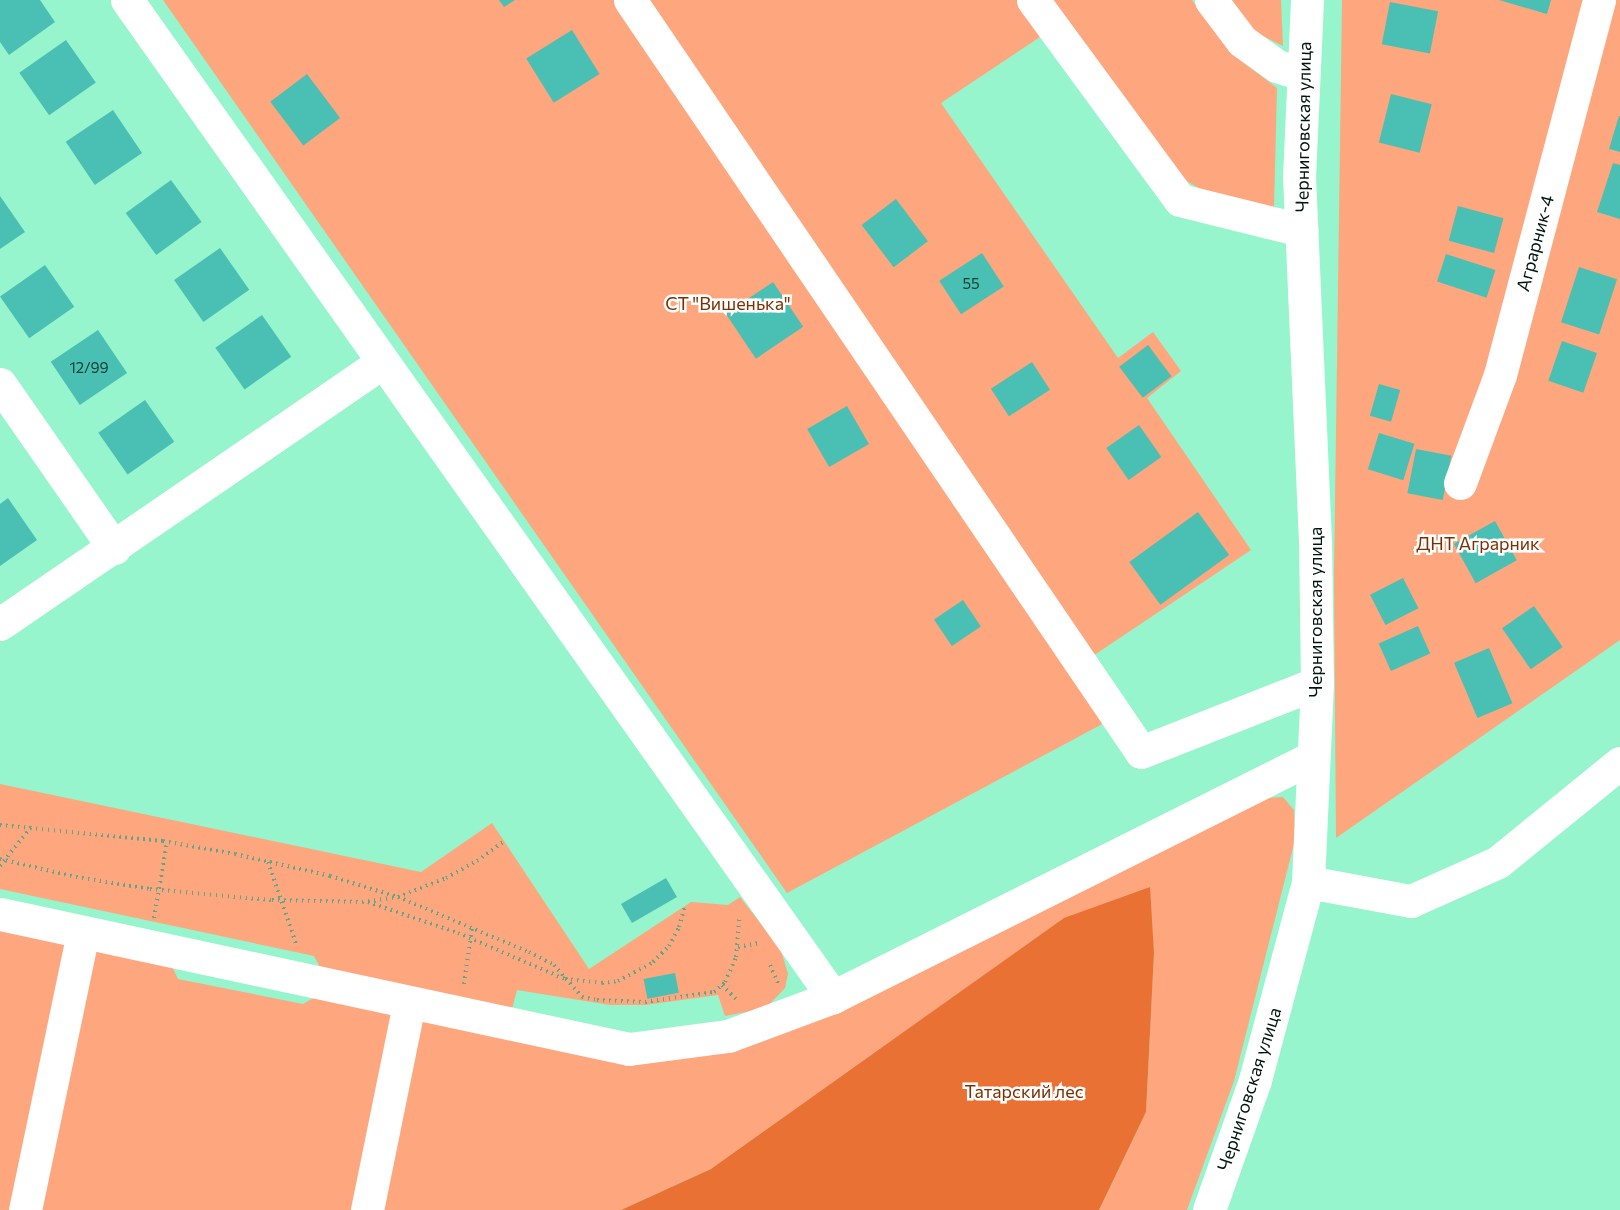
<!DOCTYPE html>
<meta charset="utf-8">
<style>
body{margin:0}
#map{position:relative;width:1620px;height:1210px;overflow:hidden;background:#96f5cc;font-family:Commissioner,sans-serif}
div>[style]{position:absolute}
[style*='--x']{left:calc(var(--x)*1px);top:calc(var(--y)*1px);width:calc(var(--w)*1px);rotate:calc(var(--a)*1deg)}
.green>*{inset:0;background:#fea67e}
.forest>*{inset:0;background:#e97134}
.building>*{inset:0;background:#49c0b3;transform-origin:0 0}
.path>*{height:4px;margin-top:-2px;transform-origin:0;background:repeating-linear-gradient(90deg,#60a587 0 1.5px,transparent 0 6px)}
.minor>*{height:33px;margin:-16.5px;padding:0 16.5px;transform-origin:16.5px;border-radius:16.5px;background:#fff}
span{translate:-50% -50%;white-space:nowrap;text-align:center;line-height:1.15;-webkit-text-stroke:5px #fff;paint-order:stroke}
.number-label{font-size:15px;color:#124035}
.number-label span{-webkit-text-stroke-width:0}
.street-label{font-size:18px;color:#00150b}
.park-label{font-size:18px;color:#7c3001}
</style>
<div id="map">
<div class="green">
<i style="clip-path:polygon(163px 0,1022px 0,1046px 33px,941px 103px,1118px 358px,1153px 332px,1181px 371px,1147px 398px,1251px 550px,1069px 672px,1106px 722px,787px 893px)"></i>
<i style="clip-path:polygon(1048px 0,1192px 0,1232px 54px,1277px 88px,1274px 208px,1223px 201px,1188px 182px,1153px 148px)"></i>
<i style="clip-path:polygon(1224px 0,1281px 0,1283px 46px,1251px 30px)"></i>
<i style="clip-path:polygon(1342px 0,1620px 0,1620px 640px,1336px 838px,1334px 575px)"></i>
<i style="clip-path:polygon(0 784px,421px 872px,492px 823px,589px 969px,691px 902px,728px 905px,740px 897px,781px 950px,788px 974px,785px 988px,766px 1008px,725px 1016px,718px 995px,645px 1005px,610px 1005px,517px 990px,512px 1009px,321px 969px,314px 956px,0 889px)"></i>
<i style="clip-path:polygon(1283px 797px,1294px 810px,1295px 840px,1234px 1081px,1187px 1210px,1099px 1210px,1146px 1112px,1154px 953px,1149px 887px,711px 1169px,621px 1210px,0 1210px,0 928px,171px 964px,178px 979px,303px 1004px,317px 996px,665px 1056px,1267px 798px)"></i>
</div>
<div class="forest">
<i style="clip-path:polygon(1150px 887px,1154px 953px,1146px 1112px,1099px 1210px,621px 1210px,711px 1169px,1064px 918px)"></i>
</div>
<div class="building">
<i style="clip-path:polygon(0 0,40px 0,55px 22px,9px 55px,0 42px)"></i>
<i style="clip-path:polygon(499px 0,515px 0,504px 7px)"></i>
<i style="clip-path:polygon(1499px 0,1551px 0,1547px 14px)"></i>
<i style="left:1390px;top:2px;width:49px;height:43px;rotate:11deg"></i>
<i style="left:572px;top:30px;width:52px;height:54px;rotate:58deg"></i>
<i style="left:66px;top:40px;width:52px;height:57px;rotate:55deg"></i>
<i style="left:307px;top:74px;width:55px;height:46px;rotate:53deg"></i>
<i style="left:1391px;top:94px;width:42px;height:50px;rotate:14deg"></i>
<i style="left:113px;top:110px;width:52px;height:57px;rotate:56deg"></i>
<i style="clip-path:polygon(1619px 116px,1620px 116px,1620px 152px,1609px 149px)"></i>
<i style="clip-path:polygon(1613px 163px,1620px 165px,1620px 219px,1597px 212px)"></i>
<i style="left:171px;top:180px;width:52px;height:56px;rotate:54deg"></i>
<i style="clip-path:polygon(0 196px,25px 232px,0 249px)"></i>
<i style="left:896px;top:199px;width:53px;height:43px;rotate:53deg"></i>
<i style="left:1458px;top:206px;width:47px;height:36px;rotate:15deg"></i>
<i style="left:220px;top:248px;width:51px;height:56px;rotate:55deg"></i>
<i style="left:982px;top:253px;width:40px;height:51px;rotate:57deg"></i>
<i style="left:1446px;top:254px;width:52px;height:29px;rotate:18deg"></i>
<i style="left:45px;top:265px;width:51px;height:55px;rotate:55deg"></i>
<i style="left:1579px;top:267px;width:40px;height:58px;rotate:18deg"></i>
<i style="left:773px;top:282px;width:54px;height:57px;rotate:56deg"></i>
<i style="left:262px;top:315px;width:51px;height:57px;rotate:55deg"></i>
<i style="left:98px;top:330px;width:52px;height:57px;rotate:56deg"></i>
<i style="left:1562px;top:341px;width:37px;height:42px;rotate:19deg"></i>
<i style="left:1148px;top:345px;width:39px;height:36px;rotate:53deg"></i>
<i style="left:1032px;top:362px;width:33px;height:49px;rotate:57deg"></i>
<i style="left:1379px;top:384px;width:22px;height:33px;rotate:16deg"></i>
<i style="left:145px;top:400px;width:51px;height:57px;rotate:55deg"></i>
<i style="left:847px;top:406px;width:44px;height:46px;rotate:60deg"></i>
<i style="left:1139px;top:425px;width:39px;height:40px;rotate:55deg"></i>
<i style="left:1379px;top:433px;width:37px;height:38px;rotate:17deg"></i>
<i style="left:1416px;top:449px;width:36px;height:45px;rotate:11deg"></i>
<i style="clip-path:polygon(8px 498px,37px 540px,0 566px,0 504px)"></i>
<i style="left:1198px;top:512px;width:53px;height:85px;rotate:54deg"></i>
<i style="left:1495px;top:521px;width:45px;height:47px;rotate:61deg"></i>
<i style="left:1403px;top:578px;width:34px;height:37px;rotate:63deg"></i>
<i style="left:963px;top:600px;width:32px;height:35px;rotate:56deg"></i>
<i style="left:1534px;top:606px;width:50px;height:39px;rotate:55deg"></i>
<i style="left:1418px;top:626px;width:30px;height:43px;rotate:66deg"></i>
<i style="left:1489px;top:648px;width:60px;height:38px;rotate:67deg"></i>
<i style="left:666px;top:878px;width:22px;height:52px;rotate:60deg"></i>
<i style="left:675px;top:973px;width:20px;height:32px;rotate:79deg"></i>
</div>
<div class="path">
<i style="--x:0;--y:825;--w:164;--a:5.6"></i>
<i style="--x:163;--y:841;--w:73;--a:10.2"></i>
<i style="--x:235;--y:854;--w:98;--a:13"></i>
<i style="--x:330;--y:876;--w:71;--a:17.2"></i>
<i style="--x:398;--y:897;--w:142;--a:22.8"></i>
<i style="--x:529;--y:952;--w:28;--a:27"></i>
<i style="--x:554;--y:965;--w:43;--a:48.8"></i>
<i style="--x:582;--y:997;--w:15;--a:11"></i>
<i style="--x:597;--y:1000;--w:48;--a:2.4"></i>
<i style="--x:645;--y:1002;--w:70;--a:-8.2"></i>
<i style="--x:714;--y:992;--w:15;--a:-42"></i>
<i style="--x:725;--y:982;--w:27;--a:-66"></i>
<i style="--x:736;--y:957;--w:38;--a:-85"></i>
<i style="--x:0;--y:859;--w:78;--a:13.3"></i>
<i style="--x:76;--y:877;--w:75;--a:9.2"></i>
<i style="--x:150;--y:889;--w:122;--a:5.2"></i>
<i style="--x:272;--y:900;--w:90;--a:1.3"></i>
<i style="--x:362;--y:902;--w:36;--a:-8"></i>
<i style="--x:398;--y:897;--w:52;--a:-21.6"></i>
<i style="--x:446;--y:878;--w:35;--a:-29"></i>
<i style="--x:477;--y:861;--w:32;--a:-36"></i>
<i style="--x:268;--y:862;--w:89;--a:71"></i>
<i style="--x:0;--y:866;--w:50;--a:-51.5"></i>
<i style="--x:368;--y:902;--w:95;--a:19"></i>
<i style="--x:458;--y:933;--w:116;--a:23.3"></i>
<i style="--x:565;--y:979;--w:37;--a:6"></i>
<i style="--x:602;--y:983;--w:16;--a:-7"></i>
<i style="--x:618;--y:981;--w:40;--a:-28"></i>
<i style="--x:653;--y:962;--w:23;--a:-45"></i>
<i style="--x:669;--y:946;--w:21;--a:-62"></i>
<i style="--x:679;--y:927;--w:22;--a:-74"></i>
<i style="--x:154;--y:918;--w:77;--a:-80.3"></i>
<i style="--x:738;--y:947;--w:20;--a:-11"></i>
<i style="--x:770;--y:965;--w:20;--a:66"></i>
<i style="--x:464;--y:984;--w:57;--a:-81.9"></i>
<i style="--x:722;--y:985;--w:20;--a:45"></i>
</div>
<div class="minor">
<i style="--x:127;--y:0;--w:1222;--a:54.7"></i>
<i style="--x:630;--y:0;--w:909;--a:55.8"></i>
<i style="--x:1141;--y:752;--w:189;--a:-21.4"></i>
<i style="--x:1033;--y:0;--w:248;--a:53.7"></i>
<i style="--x:1180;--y:200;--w:125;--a:13.9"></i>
<i style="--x:1211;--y:0;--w:51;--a:52.9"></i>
<i style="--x:1242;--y:41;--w:43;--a:35.5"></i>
<i style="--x:1277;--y:66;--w:26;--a:18"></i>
<i style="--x:0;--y:384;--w:200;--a:55.2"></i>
<i style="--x:1460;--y:483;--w:115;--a:-69.7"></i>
<i style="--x:1500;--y:375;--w:388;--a:-75.2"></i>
<i style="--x:0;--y:624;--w:463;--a:-34.4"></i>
<i style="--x:1308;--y:882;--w:105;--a:10.5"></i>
<i style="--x:1411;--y:901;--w:95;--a:-24.1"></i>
<i style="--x:1498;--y:862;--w:157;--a:-39.1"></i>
<i style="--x:0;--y:914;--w:643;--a:12.11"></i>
<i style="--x:629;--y:1049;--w:100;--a:-7.5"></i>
<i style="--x:728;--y:1036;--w:112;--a:-20.4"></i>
<i style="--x:833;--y:997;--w:537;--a:-26.57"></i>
<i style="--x:25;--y:1210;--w:284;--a:-78.2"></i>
<i style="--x:367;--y:1210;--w:211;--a:-78.5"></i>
<i style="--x:1209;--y:1210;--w:138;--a:-70.5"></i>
<i style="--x:1255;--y:1080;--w:205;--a:-75"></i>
<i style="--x:1308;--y:882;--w:199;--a:-87.4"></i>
<i style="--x:1317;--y:683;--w:141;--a:-90.8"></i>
<i style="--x:1315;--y:542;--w:365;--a:-92.5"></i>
<i style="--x:1299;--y:177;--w:177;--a:-87.4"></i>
</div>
<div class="number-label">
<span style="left:971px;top:284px">55</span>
<span style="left:89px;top:368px">12/99</span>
</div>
<div class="street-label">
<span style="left:1303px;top:127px;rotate:-89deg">Черниговская улица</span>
<span style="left:1535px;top:243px;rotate:-75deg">Аграрник-4</span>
<span style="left:1315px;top:612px;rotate:-90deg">Черниговская улица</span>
<span style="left:1249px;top:1089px;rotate:-72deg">Черниговская улица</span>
</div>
<div class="park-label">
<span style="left:728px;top:303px">СТ "Вишенька"</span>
<span style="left:1478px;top:543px">ДНТ Аграрник</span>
<span style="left:1024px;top:1091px">Татарский лес</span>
</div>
</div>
